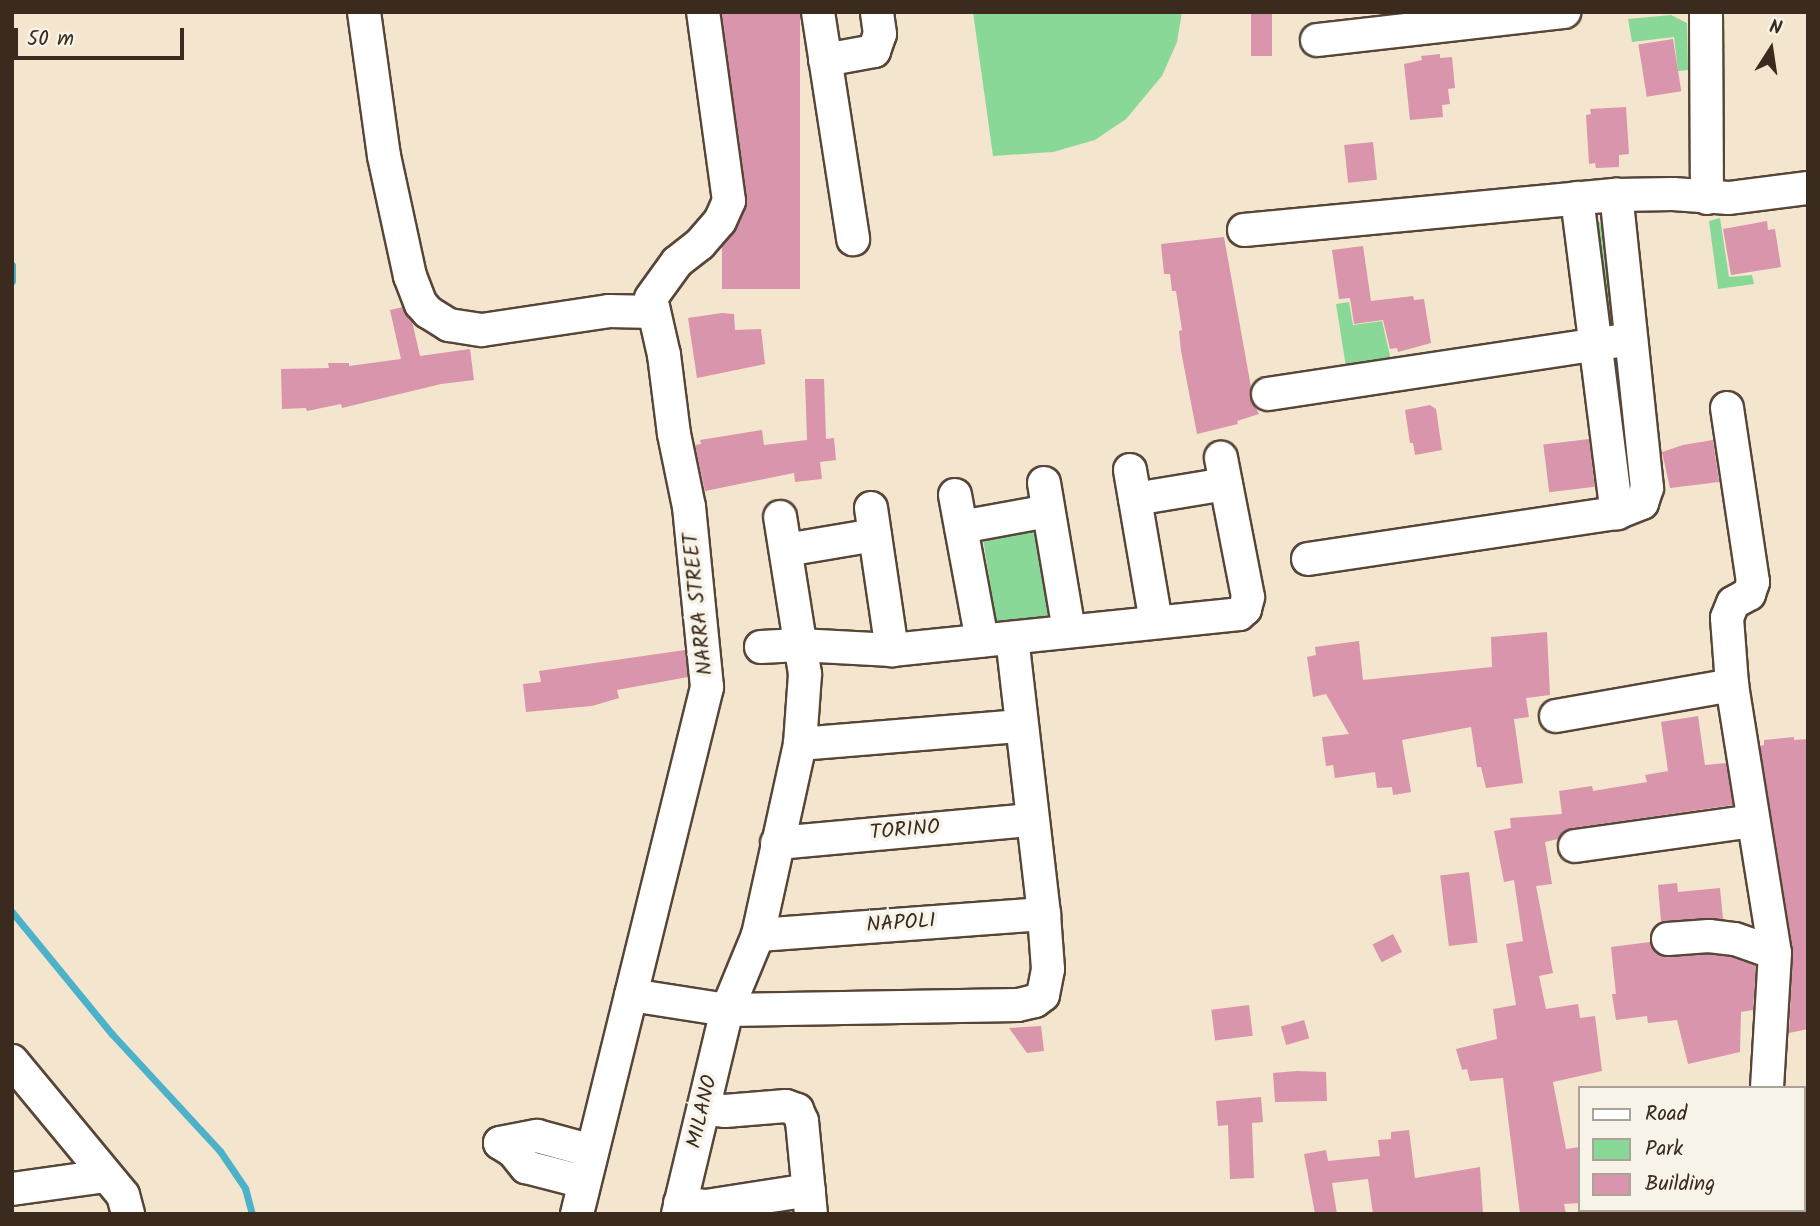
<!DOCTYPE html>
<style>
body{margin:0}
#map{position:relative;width:1820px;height:1226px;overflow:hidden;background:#f4e5ce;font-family:Kalam,sans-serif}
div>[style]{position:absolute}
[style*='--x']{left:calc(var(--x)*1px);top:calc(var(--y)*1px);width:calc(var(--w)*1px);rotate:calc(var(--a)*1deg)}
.green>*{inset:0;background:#8ad897;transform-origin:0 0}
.stream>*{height:7px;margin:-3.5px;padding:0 3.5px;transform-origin:3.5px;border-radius:3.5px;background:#4bb2ca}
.building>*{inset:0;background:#d895ab;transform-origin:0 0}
.roads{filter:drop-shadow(2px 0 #574638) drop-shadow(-2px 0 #574638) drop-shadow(0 2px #574638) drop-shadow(0 -2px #574638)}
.minor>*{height:32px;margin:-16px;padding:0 16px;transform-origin:16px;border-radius:16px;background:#fff}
span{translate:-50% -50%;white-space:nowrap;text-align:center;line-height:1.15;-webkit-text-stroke:7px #f7f3e8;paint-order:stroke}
.street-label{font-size:21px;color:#3b2a1e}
.frame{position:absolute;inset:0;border:14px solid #3b2a1e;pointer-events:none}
.legend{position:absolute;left:1578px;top:1086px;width:228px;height:126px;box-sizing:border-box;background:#f7f3e8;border:2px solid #aca397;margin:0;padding:9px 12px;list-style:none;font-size:21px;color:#3b2a1e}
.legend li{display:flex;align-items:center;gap:14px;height:35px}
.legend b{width:35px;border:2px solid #aca397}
.north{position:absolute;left:1736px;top:14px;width:70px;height:70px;-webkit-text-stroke:5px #f7f3e8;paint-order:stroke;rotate:12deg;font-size:19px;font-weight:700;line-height:28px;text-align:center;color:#3b2a1e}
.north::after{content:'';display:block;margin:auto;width:24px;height:32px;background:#3b2a1e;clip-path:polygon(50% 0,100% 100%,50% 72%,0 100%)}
.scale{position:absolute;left:14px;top:28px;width:170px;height:32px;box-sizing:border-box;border:4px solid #3b2a1e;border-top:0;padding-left:9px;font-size:21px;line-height:24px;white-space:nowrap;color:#3b2a1e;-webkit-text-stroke:5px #f7f3e8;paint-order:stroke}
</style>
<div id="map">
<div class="green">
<i style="clip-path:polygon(973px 12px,1182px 12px,1177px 42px,1162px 76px,1126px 119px,1095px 140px,1053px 152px,993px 156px)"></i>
<i style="clip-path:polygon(1671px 15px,1687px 23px,1688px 70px,1678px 71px,1674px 37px,1632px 42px,1628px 19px)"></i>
<i style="clip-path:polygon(1720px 218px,1729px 277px,1752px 275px,1754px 284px,1718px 289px,1709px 221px)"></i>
<i style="clip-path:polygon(1598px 222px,1603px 223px,1615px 327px,1606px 327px,1595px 223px)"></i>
<i style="clip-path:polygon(1349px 302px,1353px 325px,1382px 321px,1391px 360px,1346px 367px,1336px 304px)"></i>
<i style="left:1033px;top:522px;width:98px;height:52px;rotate:81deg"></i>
</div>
<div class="stream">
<i style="--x:12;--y:265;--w:16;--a:90"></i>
<i style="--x:12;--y:912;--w:158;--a:50.7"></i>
<i style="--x:112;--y:1034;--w:159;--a:47.3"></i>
<i style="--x:220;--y:1151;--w:45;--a:56"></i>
<i style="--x:245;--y:1188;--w:27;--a:75"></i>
</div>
<div class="building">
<i style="left:722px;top:12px;width:78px;height:277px"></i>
<i style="left:1251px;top:12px;width:21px;height:44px"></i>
<i style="left:1673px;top:39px;width:53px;height:35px;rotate:81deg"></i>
<i style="clip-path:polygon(1440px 54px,1440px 58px,1452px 57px,1455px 88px,1448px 89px,1450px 104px,1442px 105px,1443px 117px,1410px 120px,1404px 64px,1422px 60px,1421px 56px)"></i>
<i style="clip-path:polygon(1626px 107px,1629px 154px,1619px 155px,1619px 167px,1596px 168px,1595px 163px,1589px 164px,1586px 115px,1591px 114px,1590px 109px)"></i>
<i style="left:1373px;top:142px;width:38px;height:29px;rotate:84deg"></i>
<i style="clip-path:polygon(1767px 221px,1768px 230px,1775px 229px,1781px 267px,1731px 275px,1723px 229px)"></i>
<i style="clip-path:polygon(1224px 237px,1251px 387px,1250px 397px,1259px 414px,1237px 421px,1238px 424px,1197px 434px,1181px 351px,1179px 331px,1182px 330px,1176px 291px,1172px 291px,1170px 274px,1164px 274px,1161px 244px)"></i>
<i style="clip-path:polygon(1363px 246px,1371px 301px,1413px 296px,1414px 300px,1424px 299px,1431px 343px,1398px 352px,1397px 348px,1390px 349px,1383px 320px,1354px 324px,1350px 298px,1339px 299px,1332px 250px)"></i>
<i style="clip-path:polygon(403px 307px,412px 321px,420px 356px,470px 349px,474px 380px,441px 384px,342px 408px,341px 404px,307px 411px,306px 408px,282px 409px,281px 369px,329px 368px,328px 363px,349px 363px,349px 366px,401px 359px,390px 310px)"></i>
<i style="clip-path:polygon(722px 313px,734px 314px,735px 330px,761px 329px,765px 364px,697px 378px,688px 318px)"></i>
<i style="clip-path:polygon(805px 379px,824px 379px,826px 439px,834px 438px,836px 460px,820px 462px,822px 479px,795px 482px,794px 473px,705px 491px,695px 445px,701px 444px,700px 440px,762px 430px,764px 445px,807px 440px)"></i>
<i style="clip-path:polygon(1430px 405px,1436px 409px,1442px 450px,1415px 455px,1413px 443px,1410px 443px,1405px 410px)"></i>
<i style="left:1589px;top:439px;width:48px;height:46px;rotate:83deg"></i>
<i style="clip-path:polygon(1713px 440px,1719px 482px,1670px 488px,1662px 452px,1683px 445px)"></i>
<i style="clip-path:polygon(1547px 632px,1550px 695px,1526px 698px,1529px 717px,1514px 719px,1523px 783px,1486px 788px,1481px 767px,1477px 767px,1471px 727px,1402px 740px,1411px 792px,1393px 795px,1392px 787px,1377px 788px,1375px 772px,1335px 778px,1333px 765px,1326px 766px,1322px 737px,1349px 734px,1326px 694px,1313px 697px,1307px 657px,1316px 655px,1315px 647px,1359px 641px,1363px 680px,1492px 667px,1491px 637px)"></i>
<i style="clip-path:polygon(685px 650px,688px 677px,617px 690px,619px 698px,592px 706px,526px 712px,523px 684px,541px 682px,539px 671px)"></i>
<i style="clip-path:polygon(1698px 716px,1705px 765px,1726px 763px,1733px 805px,1572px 828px,1563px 832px,1558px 839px,1545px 842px,1552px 884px,1536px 886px,1553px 973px,1539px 976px,1546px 1009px,1578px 1004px,1580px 1018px,1595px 1016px,1602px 1071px,1553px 1082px,1566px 1149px,1580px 1147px,1580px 1203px,1564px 1204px,1566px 1214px,1520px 1214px,1503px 1078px,1470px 1081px,1467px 1069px,1462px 1070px,1456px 1049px,1497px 1039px,1493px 1009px,1516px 1005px,1506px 944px,1523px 941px,1514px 880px,1504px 882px,1494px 831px,1511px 828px,1510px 818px,1562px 814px,1559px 791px,1592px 786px,1593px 791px,1647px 782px,1645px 775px,1668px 771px,1661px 722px)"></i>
<i style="clip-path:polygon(1794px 737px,1794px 740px,1808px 739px,1808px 1029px,1789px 1033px,1793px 950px,1760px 746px,1764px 745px,1764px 740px)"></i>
<i style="left:1469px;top:872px;width:71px;height:29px;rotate:83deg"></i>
<i style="clip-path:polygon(1677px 883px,1678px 892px,1720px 888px,1723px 919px,1661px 922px,1658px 885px)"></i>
<i style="left:1393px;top:934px;width:20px;height:23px;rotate:63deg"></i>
<i style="clip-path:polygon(1650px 942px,1661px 956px,1709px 954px,1731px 957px,1756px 966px,1753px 1010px,1741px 1012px,1740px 1052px,1688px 1064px,1677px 1020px,1648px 1023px,1647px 1016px,1616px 1020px,1612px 994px,1616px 994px,1611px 947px)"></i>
<i style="left:1249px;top:1005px;width:31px;height:38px;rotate:83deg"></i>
<i style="left:1304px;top:1020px;width:19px;height:24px;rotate:74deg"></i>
<i style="clip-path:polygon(1041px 1026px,1044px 1051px,1027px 1053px,1009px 1028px)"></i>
<i style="clip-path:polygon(1297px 1071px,1326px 1072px,1327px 1101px,1275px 1102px,1273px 1073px)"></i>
<i style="clip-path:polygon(1261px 1097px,1263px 1122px,1252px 1123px,1254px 1178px,1230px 1179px,1228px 1125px,1218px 1126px,1216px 1101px)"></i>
<i style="clip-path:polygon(1409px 1130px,1415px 1178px,1480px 1167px,1483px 1214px,1373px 1214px,1368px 1179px,1332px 1183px,1337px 1214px,1315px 1214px,1304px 1154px,1326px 1150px,1328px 1161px,1380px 1156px,1378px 1140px,1391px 1139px,1391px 1132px)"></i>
</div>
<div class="roads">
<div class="minor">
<i style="--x:364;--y:12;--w:145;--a:82.1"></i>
<i style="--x:384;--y:156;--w:123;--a:77.8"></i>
<i style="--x:410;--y:276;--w:30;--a:69"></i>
<i style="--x:421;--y:304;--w:11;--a:49"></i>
<i style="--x:428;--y:312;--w:25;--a:32"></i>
<i style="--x:449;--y:325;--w:33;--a:9"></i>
<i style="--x:482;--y:330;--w:128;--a:-8.5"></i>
<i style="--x:609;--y:311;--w:45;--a:1.3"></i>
<i style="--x:818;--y:12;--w:230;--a:81.2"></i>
<i style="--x:1706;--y:12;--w:186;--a:89.7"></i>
<i style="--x:1317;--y:40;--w:249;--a:-6.5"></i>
<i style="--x:825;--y:60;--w:50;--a:-10.4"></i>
<i style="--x:874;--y:51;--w:18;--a:-71"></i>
<i style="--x:880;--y:34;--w:22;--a:-98"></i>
<i style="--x:1577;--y:198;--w:318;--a:82.8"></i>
<i style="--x:1244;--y:230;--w:374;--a:-5.4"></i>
<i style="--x:1616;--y:195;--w:57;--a:-1"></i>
<i style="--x:1673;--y:194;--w:56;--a:4.1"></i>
<i style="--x:1729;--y:198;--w:80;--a:-7.2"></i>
<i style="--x:1268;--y:394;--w:367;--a:-8.6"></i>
<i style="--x:1727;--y:408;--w:176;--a:81.5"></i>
<i style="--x:1753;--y:582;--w:13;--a:108"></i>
<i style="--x:1749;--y:594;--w:18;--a:151"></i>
<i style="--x:1733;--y:603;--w:16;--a:112"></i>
<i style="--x:1727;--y:618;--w:67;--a:85.7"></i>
<i style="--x:1732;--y:685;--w:271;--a:80.9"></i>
<i style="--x:1775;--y:953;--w:135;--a:93.4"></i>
<i style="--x:1130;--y:470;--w:154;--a:80.3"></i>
<i style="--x:1044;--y:483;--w:150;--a:80.4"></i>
<i style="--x:955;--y:495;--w:148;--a:79.5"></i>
<i style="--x:1135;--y:499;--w:92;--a:-9.4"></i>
<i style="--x:871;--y:508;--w:144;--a:81.6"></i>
<i style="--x:961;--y:527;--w:88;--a:-10.4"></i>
<i style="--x:786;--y:550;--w:90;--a:-9.6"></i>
<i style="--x:1308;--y:559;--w:312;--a:-8.5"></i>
<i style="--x:1617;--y:513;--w:27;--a:-22"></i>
<i style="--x:1642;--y:503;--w:16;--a:-72"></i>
<i style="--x:1647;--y:488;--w:295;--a:-96"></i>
<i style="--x:761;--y:647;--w:38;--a:-3"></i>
<i style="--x:799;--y:645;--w:93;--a:3.1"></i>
<i style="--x:892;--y:650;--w:349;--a:-5.9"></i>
<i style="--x:1239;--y:614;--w:8;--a:-40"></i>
<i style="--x:1245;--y:609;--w:12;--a:-76"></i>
<i style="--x:1248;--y:597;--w:142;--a:-101"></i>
<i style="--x:1556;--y:716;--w:179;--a:-10"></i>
<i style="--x:800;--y:744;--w:221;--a:-4.7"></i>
<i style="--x:777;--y:843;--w:256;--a:-5.2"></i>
<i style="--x:1575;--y:846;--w:180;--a:-8"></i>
<i style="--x:758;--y:935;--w:287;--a:-4.2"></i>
<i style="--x:1668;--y:939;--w:41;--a:-4.2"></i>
<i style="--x:1709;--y:936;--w:26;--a:7"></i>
<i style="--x:1735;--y:939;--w:42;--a:19.3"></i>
<i style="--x:631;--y:995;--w:97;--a:8.9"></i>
<i style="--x:727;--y:1010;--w:291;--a:-1"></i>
<i style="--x:1018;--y:1005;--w:17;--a:-13"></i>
<i style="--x:1035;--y:1001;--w:10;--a:-37"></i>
<i style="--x:1043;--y:995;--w:26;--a:-79"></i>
<i style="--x:1048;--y:969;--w:55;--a:-94.2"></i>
<i style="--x:1044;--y:914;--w:278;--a:-96.6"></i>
<i style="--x:12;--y:1061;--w:174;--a:50.4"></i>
<i style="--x:123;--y:1195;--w:20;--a:75"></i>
<i style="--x:704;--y:1109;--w:21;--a:5"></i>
<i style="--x:725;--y:1111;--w:61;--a:-4.7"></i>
<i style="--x:786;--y:1106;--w:12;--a:20"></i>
<i style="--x:797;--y:1110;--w:12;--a:66"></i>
<i style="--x:802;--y:1121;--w:93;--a:84.5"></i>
<i style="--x:500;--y:1143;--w:15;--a:32"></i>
<i style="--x:513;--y:1151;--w:21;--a:51"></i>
<i style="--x:526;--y:1167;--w:60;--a:14.5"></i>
<i style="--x:500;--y:1143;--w:38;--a:-11"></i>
<i style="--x:537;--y:1136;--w:57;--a:15.3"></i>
<i style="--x:12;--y:1189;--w:95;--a:-7.9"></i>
<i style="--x:680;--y:1203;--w:26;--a:7"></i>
<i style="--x:706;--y:1206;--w:104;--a:-8.8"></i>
<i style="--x:577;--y:1214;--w:543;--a:-76.14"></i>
<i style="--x:707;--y:687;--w:181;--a:-95.7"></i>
<i style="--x:689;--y:507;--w:75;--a:-101.6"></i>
<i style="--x:674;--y:434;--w:80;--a:-97.2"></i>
<i style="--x:664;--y:355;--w:58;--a:-102.8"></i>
<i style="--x:651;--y:298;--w:44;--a:-54.2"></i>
<i style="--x:677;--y:262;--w:29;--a:-38"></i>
<i style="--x:700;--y:244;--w:30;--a:-49"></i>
<i style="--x:720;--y:221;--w:22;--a:-66"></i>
<i style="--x:729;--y:201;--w:191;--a:-97.8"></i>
<i style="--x:678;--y:1214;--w:210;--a:-76.5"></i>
<i style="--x:727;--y:1010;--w:81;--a:-67.5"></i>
<i style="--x:758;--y:935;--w:196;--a:-77.6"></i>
<i style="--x:800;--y:744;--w:70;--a:-85.9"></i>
<i style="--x:805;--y:674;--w:159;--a:-99"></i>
<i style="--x:1780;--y:1214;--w:4;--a:-90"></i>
</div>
</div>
<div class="street-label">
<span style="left:699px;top:604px;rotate:-96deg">NARRA STREET</span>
<span style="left:905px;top:831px;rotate:-5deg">TORINO</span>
<span style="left:901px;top:924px;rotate:-4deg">NAPOLI</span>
<span style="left:703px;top:1112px;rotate:-77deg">MILANO</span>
</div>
<div class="frame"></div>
<ul class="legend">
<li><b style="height:9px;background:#fff"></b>Road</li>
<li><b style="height:19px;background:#8ad897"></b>Park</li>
<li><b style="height:19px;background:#d895ab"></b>Building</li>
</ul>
<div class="north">N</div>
<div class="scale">50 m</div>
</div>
